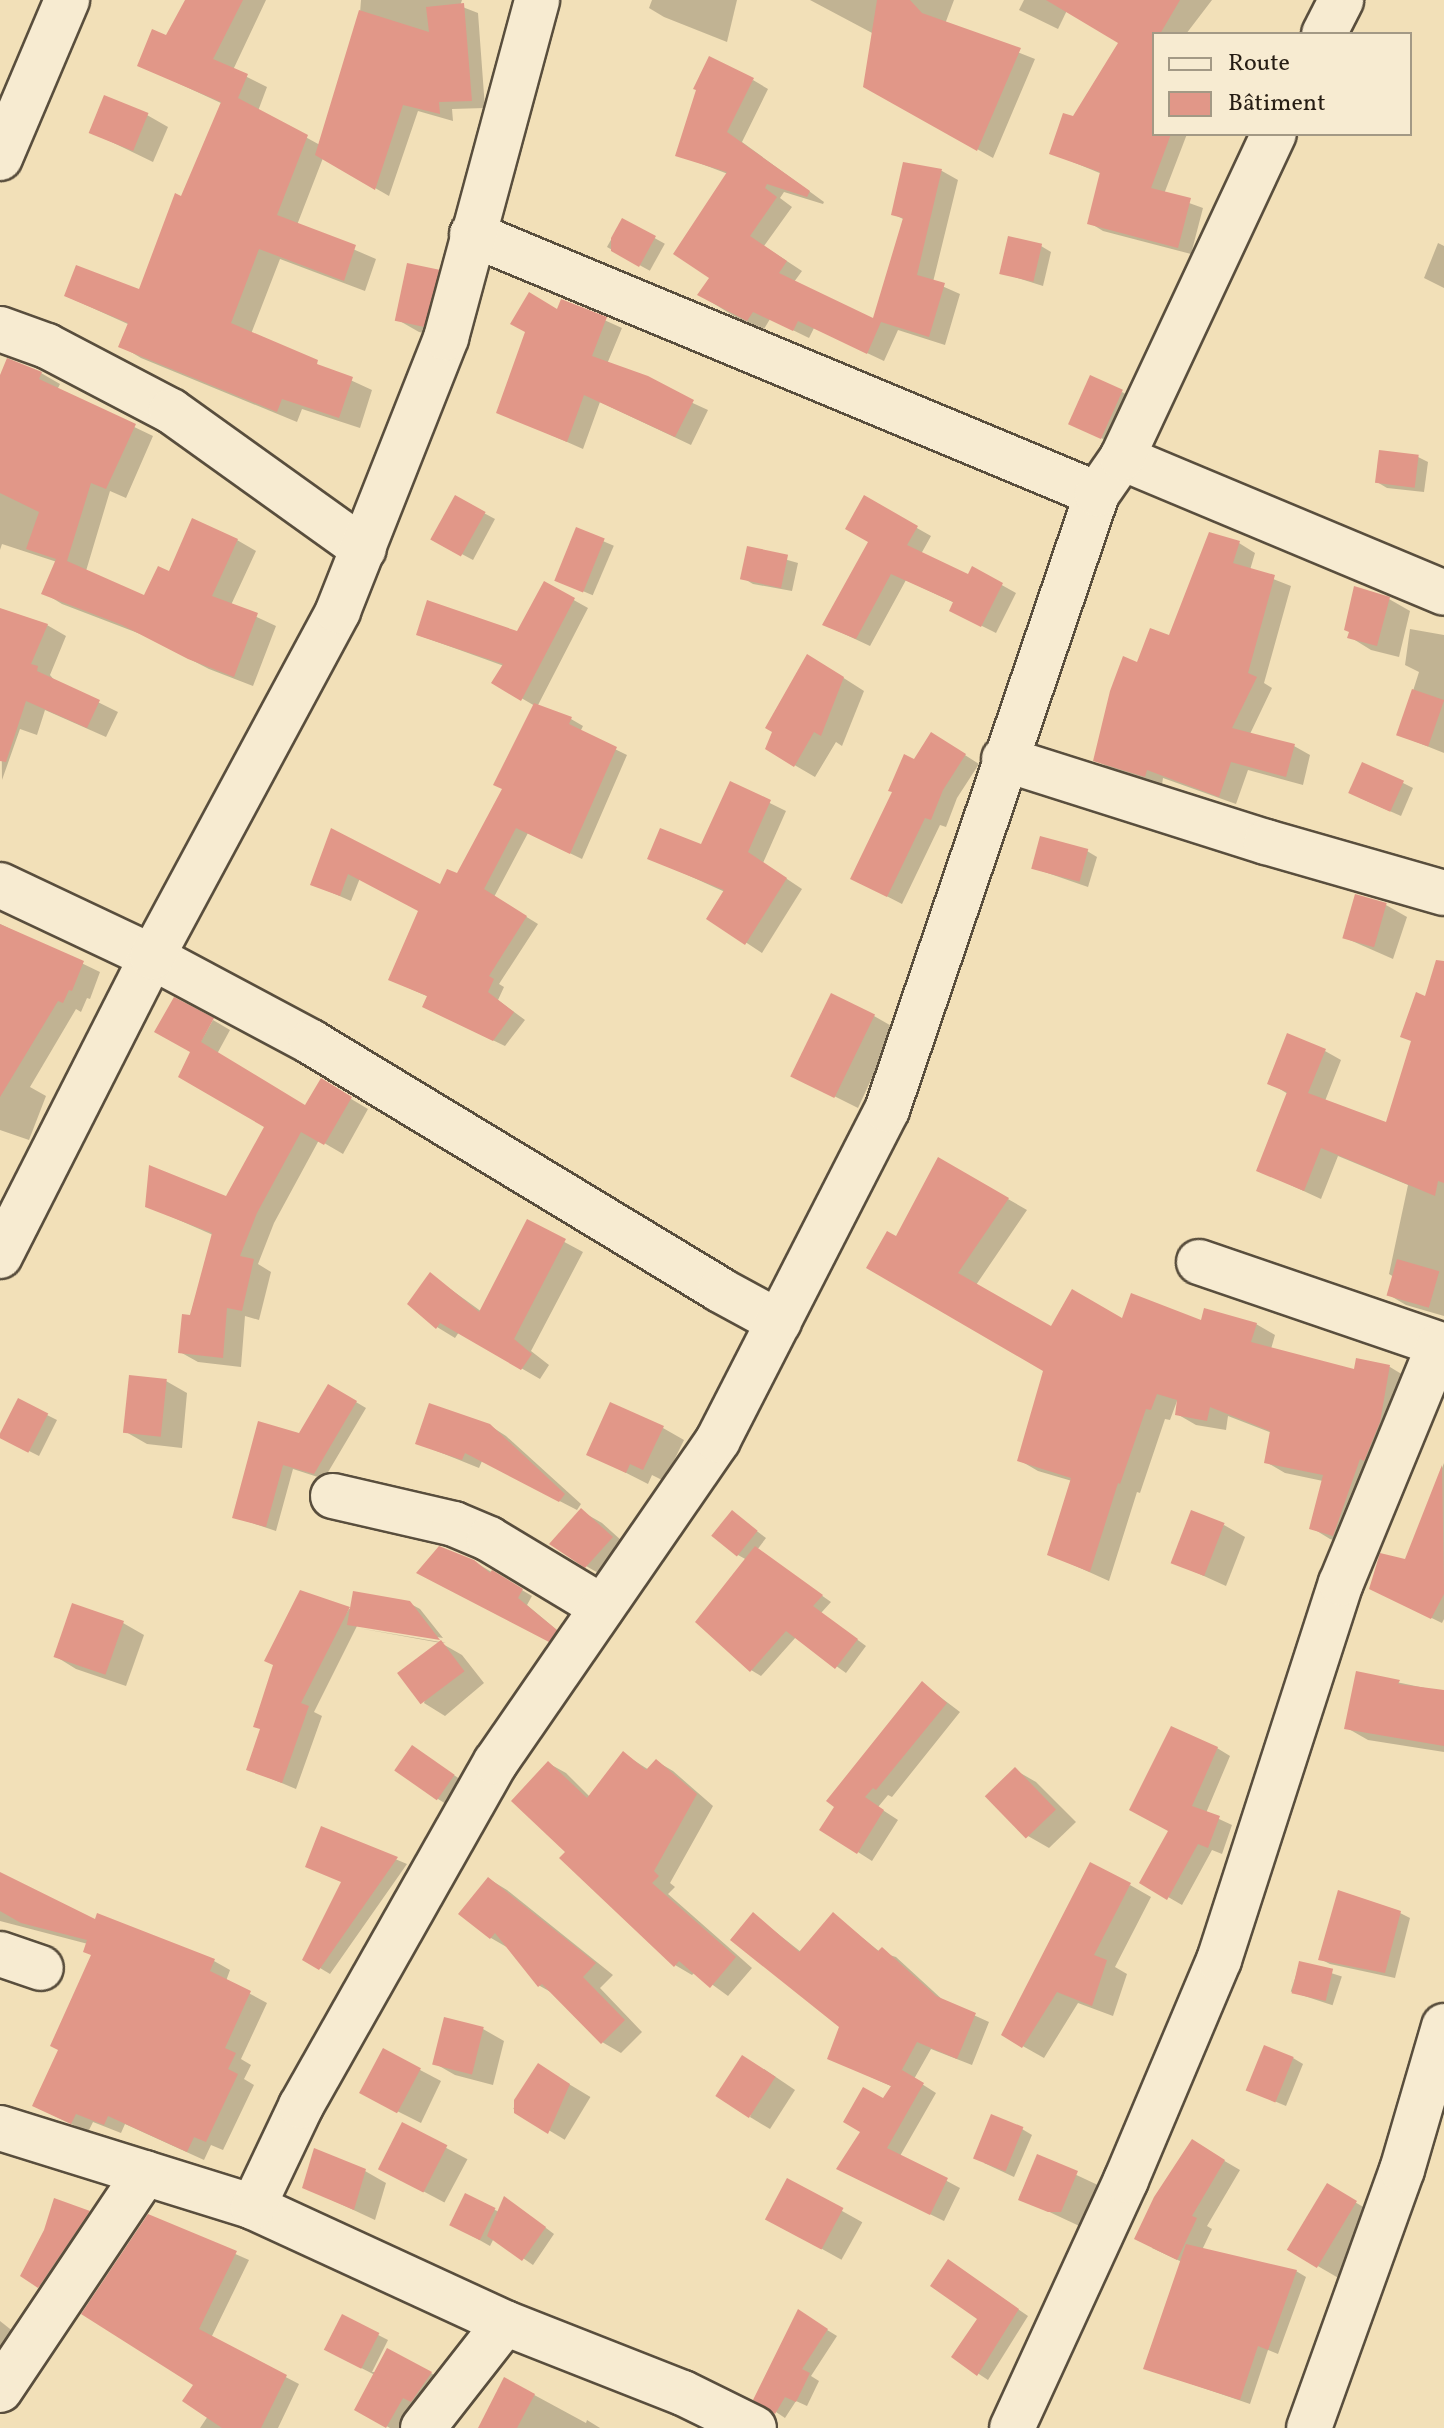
<!DOCTYPE html>
<meta charset="utf-8">
<style>
body{margin:0}
#map{position:relative;width:1444px;height:2428px;overflow:hidden;background:#f2e0b8;font-family:Vollkorn,serif}
div>[style]{position:absolute}
[style*='--x']{left:calc(var(--x)*1px);top:calc(var(--y)*1px);width:calc(var(--w)*1px);rotate:calc(var(--a)*1deg)}
.shadow>*{inset:0;background:#0003;transform-origin:0 0}
.building>*{inset:0;background:#e19788;transform-origin:0 0}
.roads{filter:drop-shadow(2px 0 #594e3d) drop-shadow(-2px 0 #594e3d) drop-shadow(0 2px #594e3d) drop-shadow(0 -2px #594e3d)}
.street>*{height:44px;margin:-22px;padding:0 22px;transform-origin:22px;border-radius:22px;background:#f7ebd1}
span{translate:-50% -50%;white-space:nowrap;text-align:center;line-height:1.15;-webkit-text-stroke:7px #f7ebd1;paint-order:stroke}
.legend{position:absolute;left:1152px;top:32px;width:260px;height:104px;box-sizing:border-box;background:#f7ebd1;border:2px solid #a39985;margin:0;padding:10px 14px;list-style:none;font-size:24px;color:#261d14}
.legend li{display:flex;align-items:center;gap:16px;height:40px}
.legend b{width:40px;border:2px solid #a39985}
</style>
<div id="map">
<div class="shadow">
<i style="clip-path:polygon(187px 0,266px 0,233px 70px,267px 87px,258px 111px,320px 145px,360px 13px,361px 0,462px 0,460px 6px,478px 13px,485px 108px,452px 109px,453px 121px,418px 111px,389px 196px,323px 158px,297px 225px,376px 259px,365px 291px,280px 259px,251px 334px,372px 390px,360px 428px,302px 409px,297px 422px,141px 358px,121px 346px,130px 325px,66px 296px,140px 291px,223px 104px,139px 65px,167px 38px)"></i>
<i style="clip-path:polygon(652px 0,737px 0,727px 42px,664px 17px,649px 8px)"></i>
<i style="clip-path:polygon(810px 0,954px 0,945px 24px,1035px 59px,993px 158px,865px 86px,874px 34px)"></i>
<i style="clip-path:polygon(1024px 0,1072px 0,1058px 29px,1019px 10px)"></i>
<i style="clip-path:polygon(1128px 0,1212px 0,1186px 34px,1154px 34px,1154px 134px,1187px 134px,1164px 194px,1203px 208px,1191px 254px,1103px 231px,1090px 223px,1102px 174px,1051px 153px,1120px 43px)"></i>
<i style="clip-path:polygon(753px 80px,768px 89px,742px 142px,824px 202px,823px 204px,784px 192px,780px 198px,792px 207px,764px 246px,802px 271px,794px 282px,874px 320px,905px 220px,893px 214px,905px 164px,942px 171px,958px 180px,933px 282px,960px 294px,945px 345px,898px 330px,884px 361px,814px 328px,809px 338px,770px 319px,764px 329px,737px 318px,700px 295px,712px 277px,728px 174px,678px 155px)"></i>
<i style="clip-path:polygon(147px 115px,168px 127px,153px 162px,91px 132px)"></i>
<i style="left:622px;top:220px;width:49px;height:31px;rotate:29deg"></i>
<i style="clip-path:polygon(1438px 243px,1444px 246px,1444px 288px,1424px 278px)"></i>
<i style="clip-path:polygon(1041px 246px,1051px 252px,1043px 286px,1002px 273px)"></i>
<i style="clip-path:polygon(438px 271px,459px 284px,444px 338px,419px 332px,398px 320px)"></i>
<i style="clip-path:polygon(562px 301px,622px 328px,607px 364px,708px 410px,691px 445px,600px 402px,583px 449px,499px 412px)"></i>
<i style="clip-path:polygon(41px 373px,60px 384px,57px 390px,153px 436px,126px 498px,110px 491px,86px 571px,145px 598px,170px 573px,237px 540px,256px 551px,231px 605px,276px 626px,253px 686px,209px 669px,143px 635px,62px 604px,44px 593px,57px 562px,2px 544px,0 550px,0 380px)"></i>
<i style="clip-path:polygon(1122px 392px,1143px 404px,1123px 449px,1071px 423px)"></i>
<i style="clip-path:polygon(1418px 457px,1428px 462px,1424px 492px,1387px 488px,1377px 482px)"></i>
<i style="clip-path:polygon(456px 498px,495px 519px,473px 560px,441px 543px)"></i>
<i style="clip-path:polygon(864px 498px,931px 536px,921px 554px,969px 576px,973px 569px,1016px 593px,996px 633px,966px 618px,955px 603px,906px 580px,870px 646px,825px 625px,871px 542px)"></i>
<i style="left:577px;top:530px;width:40px;height:54px;rotate:23deg"></i>
<i style="clip-path:polygon(1239px 543px,1255px 553px,1250px 570px,1291px 586px,1264px 683px,1272px 688px,1250px 734px,1294px 746px,1310px 755px,1303px 785px,1248px 770px,1236px 804px,1163px 778px,1162px 785px,1112px 769px,1095px 760px,1138px 664px,1170px 638px)"></i>
<i style="clip-path:polygon(749px 549px,798px 563px,792px 591px,753px 584px,743px 578px)"></i>
<i style="clip-path:polygon(545px 584px,588px 608px,537px 707px,571px 719px,583px 726px,580px 732px,627px 755px,582px 859px,528px 833px,494px 897px,538px 924px,499px 984px,504px 987px,498px 1000px,525px 1020px,505px 1046px,436px 1013px,429px 997px,402px 985px,421px 911px,360px 878px,351px 901px,312px 884px,332px 831px,442px 887px,458px 876px,504px 789px,535px 706px,494px 682px,504px 666px,418px 635px,518px 633px)"></i>
<i style="clip-path:polygon(1389px 599px,1410px 611px,1399px 657px,1371px 650px,1350px 637px)"></i>
<i style="clip-path:polygon(0 610px,47px 625px,66px 636px,50px 675px,55px 681px,118px 712px,106px 737px,45px 710px,37px 735px,20px 729px,2px 780px)"></i>
<i style="clip-path:polygon(1410px 629px,1444px 635px,1444px 753px,1399px 735px,1419px 672px,1405px 665px)"></i>
<i style="clip-path:polygon(828px 668px,864px 691px,842px 746px,836px 742px,815px 777px,767px 749px,775px 732px)"></i>
<i style="clip-path:polygon(946px 743px,979px 764px,957px 798px,946px 827px,940px 825px,902px 904px,867px 886px,915px 762px)"></i>
<i style="clip-path:polygon(1403px 783px,1413px 788px,1401px 816px,1360px 798px)"></i>
<i style="clip-path:polygon(731px 784px,786px 811px,763px 863px,802px 889px,762px 953px,709px 918px,725px 892px,650px 858px,702px 846px)"></i>
<i style="clip-path:polygon(1087px 851px,1097px 857px,1088px 887px,1033px 868px)"></i>
<i style="clip-path:polygon(1386px 905px,1407px 917px,1393px 959px,1343px 937px)"></i>
<i style="clip-path:polygon(0 924px,100px 972px,90px 999px,87px 998px,81px 1012px,76px 1009px,30px 1087px,46px 1096px,29px 1140px,0 1130px)"></i>
<i style="clip-path:polygon(874px 1016px,895px 1028px,858px 1108px,794px 1076px)"></i>
<i style="clip-path:polygon(213px 1020px,230px 1030px,217px 1054px,306px 1107px,321px 1081px,368px 1109px,343px 1154px,319px 1140px,274px 1223px,258px 1264px,271px 1272px,259px 1320px,245px 1316px,241px 1367px,198px 1362px,180px 1352px,213px 1235px,147px 1206px,227px 1198px,267px 1127px,181px 1076px)"></i>
<i style="clip-path:polygon(1325px 1051px,1341px 1060px,1325px 1101px,1387px 1125px,1444px 1073px,1444px 1316px,1406px 1305px,1389px 1295px,1394px 1277px,1389px 1274px,1408px 1185px,1338px 1156px,1321px 1199px,1258px 1170px,1288px 1094px,1270px 1083px)"></i>
<i style="clip-path:polygon(938px 1159px,1027px 1210px,976px 1285px,1052px 1329px,1123px 1321px,1256px 1324px,1275px 1335px,1271px 1349px,1355px 1372px,1390px 1367px,1408px 1378px,1353px 1545px,1330px 1539px,1312px 1528px,1323px 1481px,1285px 1473px,1266px 1462px,1272px 1433px,1228px 1416px,1226px 1430px,1196px 1425px,1177px 1414px,1177px 1401px,1170px 1420px,1165px 1419px,1140px 1493px,1137px 1492px,1109px 1581px,1049px 1554px,1072px 1481px,1038px 1471px,1019px 1460px,1046px 1370px,897px 1239px)"></i>
<i style="clip-path:polygon(527px 1222px,583px 1252px,531px 1351px,549px 1365px,540px 1379px,459px 1332px,455px 1338px,437px 1327px,431px 1275px,482px 1312px)"></i>
<i style="clip-path:polygon(166px 1381px,187px 1393px,182px 1448px,147px 1444px,126px 1432px)"></i>
<i style="clip-path:polygon(329px 1386px,366px 1408px,324px 1479px,293px 1469px,276px 1531px,234px 1517px,299px 1435px)"></i>
<i style="clip-path:polygon(19px 1401px,57px 1420px,39px 1456px,11px 1442px)"></i>
<i style="clip-path:polygon(489px 1425px,506px 1436px,581px 1504px,577px 1510px,482px 1461px,479px 1468px,417px 1443px)"></i>
<i style="clip-path:polygon(663px 1428px,684px 1440px,664px 1481px,652px 1475px,648px 1484px,589px 1454px)"></i>
<i style="clip-path:polygon(1444px 1463px,1444px 1619px,1442px 1623px,1382px 1594px,1406px 1561px)"></i>
<i style="clip-path:polygon(581px 1511px,602px 1523px,632px 1550px,607px 1578px,586px 1566px)"></i>
<i style="clip-path:polygon(733px 1513px,766px 1538px,757px 1550px,831px 1602px,821px 1613px,866px 1646px,846px 1673px,796px 1637px,761px 1676px,751px 1670px,747px 1560px,738px 1555px)"></i>
<i style="clip-path:polygon(1224px 1525px,1245px 1537px,1226px 1586px,1173px 1562px)"></i>
<i style="clip-path:polygon(473px 1561px,532px 1596px,527px 1605px,565px 1637px,560px 1646px,429px 1578px)"></i>
<i style="clip-path:polygon(409px 1603px,420px 1609px,443px 1638px,358px 1624px,314px 1712px,322px 1716px,296px 1789px,248px 1769px,349px 1609px)"></i>
<i style="clip-path:polygon(123px 1623px,144px 1635px,126px 1686px,76px 1669px,55px 1656px)"></i>
<i style="clip-path:polygon(358px 1628px,446px 1643px,441px 1643px,462px 1655px,484px 1683px,445px 1716px,424px 1703px,441px 1643px)"></i>
<i style="clip-path:polygon(1358px 1674px,1444px 1692px,1444px 1752px,1368px 1740px,1347px 1728px)"></i>
<i style="clip-path:polygon(923px 1684px,960px 1712px,892px 1797px,888px 1795px,878px 1807px,898px 1820px,872px 1861px,822px 1829px)"></i>
<i style="clip-path:polygon(413px 1748px,475px 1789px,459px 1812px,438px 1799px)"></i>
<i style="clip-path:polygon(1217px 1748px,1230px 1756px,1206px 1813px,1232px 1825px,1222px 1854px,1212px 1850px,1182px 1905px,1142px 1882px)"></i>
<i style="clip-path:polygon(624px 1754px,649px 1770px,656px 1761px,673px 1771px,713px 1806px,670px 1883px,675px 1887px,668px 1894px,752px 1968px,728px 1996px,695px 1972px,692px 1975px,675px 1965px,568px 1851px,548px 1763px,566px 1773px,590px 1797px)"></i>
<i style="clip-path:polygon(1015px 1770px,1036px 1782px,1076px 1822px,1049px 1848px,1028px 1836px)"></i>
<i style="clip-path:polygon(322px 1828px,407px 1864px,330px 1974px,305px 1959px,343px 1882px)"></i>
<i style="clip-path:polygon(0 1874px,96px 1922px,214px 1961px,230px 1970px,226px 1981px,267px 2003px,241px 2059px,251px 2065px,244px 2079px,254px 2085px,223px 2150px,211px 2145px,204px 2160px,125px 2124px,121px 2133px,93px 2122px,88px 2132px,34px 2106px,60px 2050px,93px 1956px,88px 1944px,0 1921px)"></i>
<i style="clip-path:polygon(489px 1879px,507px 1890px,613px 1975px,600px 1988px,642px 2032px,621px 2053px,602px 2042px,556px 1995px,540px 1986px,510px 1949px,491px 1938px)"></i>
<i style="clip-path:polygon(1130px 1885px,1151px 1897px,1115px 1967px,1127px 1974px,1113px 2016px,1078px 2003px,1044px 2058px,1003px 2035px)"></i>
<i style="clip-path:polygon(1400px 1913px,1410px 1918px,1395px 1978px,1330px 1964px,1320px 1959px)"></i>
<i style="clip-path:polygon(833px 1914px,880px 1952px,896px 1957px,945px 2002px,989px 2022px,972px 2065px,931px 2049px,914px 2079px,936px 2093px,900px 2156px,960px 2188px,944px 2221px,852px 2176px,893px 2087px,829px 2058px,842px 2026px,754px 1915px,801px 1952px)"></i>
<i style="left:1300px;top:1963px;width:44px;height:30px;rotate:18deg"></i>
<i style="clip-path:polygon(483px 2029px,504px 2041px,493px 2085px,455px 2075px,434px 2063px)"></i>
<i style="clip-path:polygon(384px 2051px,441px 2081px,421px 2123px,385px 2105px)"></i>
<i style="clip-path:polygon(1293px 2058px,1303px 2064px,1286px 2106px,1248px 2090px)"></i>
<i style="left:539px;top:2066px;width:60px;height:50px;rotate:31deg"></i>
<i style="clip-path:polygon(764px 2069px,795px 2090px,770px 2129px,750px 2117px)"></i>
<i style="left:403px;top:2125px;width:73px;height:49px;rotate:28deg"></i>
<i style="clip-path:polygon(1022px 2129px,1032px 2135px,1014px 2177px,984px 2163px)"></i>
<i style="clip-path:polygon(1192px 2142px,1240px 2170px,1207px 2226px,1212px 2229px,1202px 2250px,1296px 2271px,1306px 2277px,1278px 2354px,1268px 2350px,1250px 2404px,1145px 2368px,1182px 2262px,1152px 2248px)"></i>
<i style="left:1038px;top:2157px;width:66px;height:45px;rotate:25deg"></i>
<i style="clip-path:polygon(365px 2171px,386px 2183px,375px 2220px,304px 2187px)"></i>
<i style="left:788px;top:2181px;width:85px;height:43px;rotate:29deg"></i>
<i style="left:1327px;top:2186px;width:58px;height:74px;rotate:30deg"></i>
<i style="clip-path:polygon(466px 2195px,499px 2212px,514px 2204px,554px 2234px,533px 2265px,494px 2238px,490px 2246px,451px 2224px)"></i>
<i style="clip-path:polygon(89px 2213px,98px 2218px,49px 2292px,23px 2276px)"></i>
<i style="clip-path:polygon(149px 2216px,249px 2260px,211px 2338px,299px 2384px,278px 2428px,200px 2428px,208px 2416px,195px 2385px)"></i>
<i style="clip-path:polygon(959px 2268px,1028px 2316px,988px 2380px,953px 2357px,980px 2319px)"></i>
<i style="clip-path:polygon(798px 2312px,837px 2336px,811px 2376px,819px 2381px,807px 2406px,796px 2401px,785px 2418px,776px 2412px)"></i>
<i style="clip-path:polygon(343px 2317px,388px 2340px,372px 2372px,431px 2373px,440px 2379px,422px 2406px,414px 2402px,400px 2428px,390px 2428px,356px 2409px,375px 2375px,336px 2355px)"></i>
<i style="clip-path:polygon(0 2321px,29px 2344px,0 2385px)"></i>
<i style="clip-path:polygon(505px 2379px,586px 2423px,587px 2420px,600px 2428px,499px 2428px)"></i>
</div>
<div class="building">
<i style="clip-path:polygon(185px 0,243px 0,213px 59px,248px 74px,238px 98px,308px 135px,277px 215px,356px 245px,344px 281px,259px 249px,231px 323px,318px 360px,317px 364px,353px 377px,339px 418px,282px 399px,277px 412px,118px 347px,128px 323px,64px 296px,76px 265px,139px 289px,175px 193px,181px 196px,221px 102px,137px 66px,152px 29px,166px 35px)"></i>
<i style="clip-path:polygon(877px 0,910px 0,922px 13px,1021px 48px,977px 151px,863px 87px)"></i>
<i style="clip-path:polygon(1046px 0,1180px 0,1160px 34px,1154px 34px,1154px 134px,1171px 134px,1151px 188px,1191px 198px,1178px 248px,1087px 224px,1100px 172px,1049px 154px,1063px 113px,1073px 116px,1118px 43px)"></i>
<i style="clip-path:polygon(464px 3px,472px 101px,439px 102px,440px 114px,403px 105px,375px 190px,315px 155px,359px 10px,429px 32px,426px 7px)"></i>
<i style="clip-path:polygon(709px 56px,754px 78px,727px 132px,810px 191px,807px 197px,767px 184px,765px 188px,777px 197px,750px 236px,787px 261px,779px 273px,873px 318px,903px 218px,891px 215px,903px 162px,942px 169px,917px 275px,945px 283px,929px 337px,881px 322px,867px 354px,798px 321px,793px 331px,753px 312px,747px 321px,697px 295px,709px 278px,673px 254px,727px 172px,675px 156px,696px 90px,693px 89px)"></i>
<i style="left:104px;top:95px;width:48px;height:41px;rotate:22deg"></i>
<i style="clip-path:polygon(622px 218px,656px 236px,639px 267px,611px 251px,611px 238px)"></i>
<i style="left:1008px;top:236px;width:35px;height:39px;rotate:13deg"></i>
<i style="left:407px;top:263px;width:33px;height:59px;rotate:12deg"></i>
<i style="clip-path:polygon(529px 292px,557px 309px,561px 299px,607px 317px,592px 356px,648px 376px,694px 400px,675px 437px,584px 395px,567px 442px,496px 413px,525px 332px,510px 324px)"></i>
<i style="clip-path:polygon(7px 358px,42px 372px,39px 379px,136px 424px,106px 489px,91px 483px,67px 561px,144px 595px,158px 566px,169px 571px,192px 518px,238px 539px,212px 596px,258px 613px,234px 677px,188px 659px,122px 625px,41px 594px,56px 559px,26px 549px,39px 512px,0 493px,0 375px)"></i>
<i style="left:1090px;top:375px;width:36px;height:54px;rotate:24deg"></i>
<i style="left:1379px;top:450px;width:40px;height:33px;rotate:7deg"></i>
<i style="left:455px;top:495px;width:35px;height:51px;rotate:29deg"></i>
<i style="clip-path:polygon(864px 495px,918px 526px,907px 545px,968px 574px,972px 566px,1003px 583px,981px 627px,949px 611px,953px 602px,891px 574px,856px 639px,822px 625px,868px 542px,845px 529px)"></i>
<i style="left:576px;top:527px;width:31px;height:58px;rotate:22deg"></i>
<i style="clip-path:polygon(1209px 532px,1240px 541px,1233px 563px,1275px 575px,1248px 673px,1257px 677px,1232px 728px,1295px 744px,1286px 777px,1231px 762px,1219px 797px,1147px 770px,1145px 777px,1093px 761px,1110px 691px,1123px 656px,1137px 662px,1150px 628px,1169px 635px)"></i>
<i style="left:747px;top:546px;width:42px;height:34px;rotate:12deg"></i>
<i style="clip-path:polygon(544px 581px,575px 598px,521px 701px,491px 683px,503px 664px,416px 635px,427px 600px,517px 631px)"></i>
<i style="clip-path:polygon(1354px 586px,1390px 597px,1377px 646px,1347px 638px,1349px 632px,1344px 630px)"></i>
<i style="clip-path:polygon(0 608px,48px 624px,31px 664px,38px 666px,37px 671px,100px 700px,87px 728px,26px 701px,6px 762px,0 761px)"></i>
<i style="clip-path:polygon(807px 654px,844px 677px,821px 736px,814px 732px,794px 767px,765px 749px,772px 732px,765px 728px)"></i>
<i style="left:1412px;top:689px;width:34px;height:49px;rotate:19deg"></i>
<i style="clip-path:polygon(534px 703px,572px 717px,569px 724px,617px 747px,570px 854px,516px 828px,484px 889px,527px 916px,489px 976px,494px 979px,488px 992px,514px 1012px,493px 1041px,422px 1007px,427px 996px,388px 980px,418px 911px,348px 874px,340px 896px,310px 885px,331px 828px,440px 884px,447px 869px,457px 873px,502px 789px,493px 785px)"></i>
<i style="clip-path:polygon(931px 732px,966px 754px,943px 790px,931px 820px,925px 818px,887px 897px,850px 879px,892px 792px,888px 791px,904px 754px,914px 759px)"></i>
<i style="left:1362px;top:762px;width:46px;height:34px;rotate:24deg"></i>
<i style="clip-path:polygon(730px 781px,771px 800px,748px 852px,787px 878px,745px 945px,706px 919px,724px 890px,647px 859px,660px 828px,701px 844px)"></i>
<i style="left:1040px;top:836px;width:50px;height:34px;rotate:15deg"></i>
<i style="left:1355px;top:894px;width:33px;height:46px;rotate:16deg"></i>
<i style="clip-path:polygon(0 924px,84px 961px,72px 991px,69px 990px,63px 1003px,58px 1001px,0 1097px)"></i>
<i style="clip-path:polygon(1436px 960px,1444px 961px,1444px 1183px,1438px 1181px,1435px 1196px,1321px 1148px,1304px 1191px,1256px 1171px,1287px 1092px,1267px 1084px,1287px 1033px,1326px 1049px,1308px 1093px,1386px 1122px,1411px 1041px,1400px 1037px,1416px 992px,1425px 996px)"></i>
<i style="left:831px;top:993px;width:49px;height:93px;rotate:26deg"></i>
<i style="clip-path:polygon(174px 997px,214px 1018px,201px 1042px,305px 1105px,321px 1078px,352px 1097px,324px 1145px,301px 1132px,257px 1213px,240px 1256px,254px 1259px,242px 1311px,227px 1308px,223px 1358px,178px 1353px,182px 1314px,190px 1315px,212px 1233px,145px 1207px,149px 1165px,226px 1196px,264px 1127px,178px 1077px,190px 1052px,154px 1032px)"></i>
<i style="clip-path:polygon(938px 1157px,1009px 1198px,958px 1273px,1051px 1326px,1072px 1289px,1122px 1318px,1131px 1293px,1201px 1320px,1204px 1308px,1257px 1323px,1251px 1342px,1354px 1369px,1356px 1358px,1390px 1365px,1380px 1422px,1364px 1461px,1360px 1459px,1333px 1536px,1309px 1529px,1323px 1475px,1264px 1463px,1270px 1431px,1210px 1407px,1207px 1421px,1175px 1415px,1177px 1400px,1157px 1394px,1151px 1410px,1146px 1409px,1120px 1484px,1118px 1483px,1090px 1572px,1047px 1555px,1071px 1478px,1017px 1461px,1043px 1371px,866px 1268px,887px 1231px,896px 1236px)"></i>
<i style="clip-path:polygon(527px 1219px,566px 1239px,514px 1339px,532px 1354px,521px 1370px,440px 1323px,436px 1329px,407px 1304px,430px 1272px,479px 1312px)"></i>
<i style="left:1397px;top:1259px;width:44px;height:38px;rotate:16deg"></i>
<i style="left:129px;top:1375px;width:38px;height:58px;rotate:6deg"></i>
<i style="clip-path:polygon(328px 1384px,357px 1401px,314px 1474px,283px 1465px,266px 1527px,232px 1518px,258px 1421px,299px 1433px)"></i>
<i style="left:18px;top:1398px;width:34px;height:44px;rotate:27deg"></i>
<i style="clip-path:polygon(610px 1402px,664px 1426px,643px 1470px,630px 1464px,626px 1473px,586px 1455px)"></i>
<i style="clip-path:polygon(429px 1403px,490px 1424px,565px 1494px,559px 1502px,465px 1453px,462px 1460px,415px 1444px)"></i>
<i style="clip-path:polygon(1442px 1465px,1444px 1594px,1431px 1619px,1369px 1589px,1380px 1553px,1405px 1559px)"></i>
<i style="clip-path:polygon(581px 1508px,613px 1537px,585px 1568px,549px 1544px)"></i>
<i style="left:732px;top:1510px;width:33px;height:33px;rotate:39deg"></i>
<i style="left:1191px;top:1510px;width:36px;height:57px;rotate:21deg"></i>
<i style="clip-path:polygon(439px 1546px,474px 1560px,490px 1573px,492px 1570px,523px 1589px,518px 1598px,557px 1630px,549px 1642px,416px 1573px)"></i>
<i style="clip-path:polygon(755px 1546px,823px 1595px,813px 1606px,858px 1639px,835px 1669px,786px 1631px,750px 1672px,695px 1622px)"></i>
<i style="clip-path:polygon(300px 1590px,350px 1607px,301px 1703px,309px 1706px,282px 1783px,246px 1770px,260px 1729px,253px 1727px,273px 1665px,264px 1661px)"></i>
<i style="clip-path:polygon(353px 1591px,410px 1601px,440px 1640px,347px 1625px)"></i>
<i style="left:72px;top:1603px;width:55px;height:57px;rotate:19deg"></i>
<i style="left:441px;top:1640px;width:39px;height:55px;rotate:53deg"></i>
<i style="clip-path:polygon(1356px 1671px,1400px 1680px,1398px 1684px,1444px 1690px,1444px 1746px,1344px 1729px)"></i>
<i style="clip-path:polygon(922px 1681px,947px 1703px,876px 1790px,873px 1788px,865px 1797px,884px 1810px,857px 1854px,819px 1830px,834px 1807px,826px 1801px)"></i>
<i style="clip-path:polygon(1171px 1726px,1218px 1747px,1192px 1806px,1220px 1816px,1208px 1848px,1198px 1844px,1167px 1900px,1139px 1883px,1168px 1831px,1129px 1810px)"></i>
<i style="left:412px;top:1745px;width:52px;height:31px;rotate:35deg"></i>
<i style="clip-path:polygon(623px 1751px,646px 1770px,656px 1759px,697px 1794px,654px 1871px,659px 1876px,652px 1883px,736px 1957px,710px 1988px,679px 1961px,674px 1967px,559px 1858px,565px 1852px,511px 1801px,548px 1761px,587px 1798px)"></i>
<i style="left:1015px;top:1767px;width:59px;height:42px;rotate:46deg"></i>
<i style="clip-path:polygon(321px 1826px,398px 1857px,319px 1970px,302px 1960px,341px 1882px,305px 1867px)"></i>
<i style="clip-path:polygon(1090px 1862px,1131px 1883px,1094px 1955px,1107px 1960px,1092px 2006px,1057px 1992px,1022px 2048px,1001px 2035px)"></i>
<i style="clip-path:polygon(0 1872px,95px 1919px,97px 1913px,215px 1959px,210px 1971px,251px 1991px,225px 2048px,236px 2053px,228px 2069px,238px 2074px,206px 2142px,194px 2137px,187px 2152px,108px 2116px,104px 2125px,76px 2114px,71px 2124px,32px 2106px,58px 2050px,50px 2046px,91px 1955px,83px 1952px,87px 1940px,21px 1923px,0 1911px)"></i>
<i style="clip-path:polygon(488px 1877px,596px 1963px,583px 1977px,625px 2020px,601px 2044px,542px 1984px,538px 1987px,495px 1933px,490px 1939px,458px 1914px)"></i>
<i style="clip-path:polygon(1338px 1890px,1401px 1911px,1385px 1973px,1318px 1960px)"></i>
<i style="clip-path:polygon(753px 1912px,799px 1952px,833px 1912px,878px 1951px,882px 1947px,936px 1996px,976px 2013px,957px 2059px,917px 2042px,899px 2075px,902px 2070px,924px 2083px,887px 2148px,948px 2178px,930px 2215px,836px 2169px,860px 2132px,843px 2122px,863px 2087px,883px 2098px,891px 2086px,827px 2059px,839px 2027px,730px 1940px)"></i>
<i style="left:1299px;top:1961px;width:35px;height:33px;rotate:13deg"></i>
<i style="left:444px;top:2017px;width:41px;height:49px;rotate:14deg"></i>
<i style="left:1264px;top:2045px;width:32px;height:49px;rotate:22deg"></i>
<i style="left:383px;top:2048px;width:43px;height:51px;rotate:28deg"></i>
<i style="left:742px;top:2055px;width:40px;height:49px;rotate:33deg"></i>
<i style="clip-path:polygon(538px 2063px,570px 2084px,548px 2134px,514px 2113px,514px 2100px)"></i>
<i style="left:991px;top:2114px;width:35px;height:48px;rotate:22deg"></i>
<i style="left:402px;top:2122px;width:51px;height:53px;rotate:27deg"></i>
<i style="clip-path:polygon(1192px 2139px,1225px 2160px,1192px 2216px,1197px 2218px,1177px 2260px,1134px 2239px,1154px 2197px)"></i>
<i style="clip-path:polygon(314px 2148px,366px 2169px,354px 2210px,302px 2188px)"></i>
<i style="clip-path:polygon(1037px 2154px,1078px 2171px,1061px 2212px,1048px 2212px,1018px 2200px)"></i>
<i style="left:787px;top:2178px;width:64px;height:47px;rotate:28deg"></i>
<i style="left:1327px;top:2183px;width:35px;height:78px;rotate:31deg"></i>
<i style="left:465px;top:2193px;width:34px;height:36px;rotate:26deg"></i>
<i style="clip-path:polygon(504px 2196px,546px 2227px,522px 2261px,487px 2236px)"></i>
<i style="clip-path:polygon(54px 2198px,90px 2211px,38px 2288px,20px 2276px,44px 2230px)"></i>
<i style="clip-path:polygon(148px 2214px,237px 2251px,199px 2329px,287px 2375px,261px 2428px,222px 2428px,182px 2401px,193px 2385px,81px 2314px)"></i>
<i style="clip-path:polygon(1186px 2244px,1297px 2270px,1268px 2350px,1258px 2346px,1240px 2400px,1143px 2369px)"></i>
<i style="clip-path:polygon(948px 2259px,1019px 2309px,977px 2376px,951px 2357px,977px 2319px,930px 2286px)"></i>
<i style="clip-path:polygon(798px 2309px,828px 2329px,802px 2369px,810px 2373px,796px 2402px,785px 2397px,775px 2414px,753px 2400px)"></i>
<i style="left:342px;top:2314px;width:42px;height:40px;rotate:27deg"></i>
<i style="clip-path:polygon(387px 2348px,432px 2372px,411px 2402px,403px 2398px,386px 2428px,354px 2410px)"></i>
<i style="clip-path:polygon(504px 2377px,535px 2394px,517px 2428px,478px 2428px)"></i>
</div>
<div class="roads">
<div class="street">
<i style="--x:1324;--y:34;--w:38;--a:-63"></i>
<i style="--x:0;--y:158;--w:172;--a:-67"></i>
<i style="--x:472;--y:234;--w:677;--a:22.59"></i>
<i style="--x:0;--y:329;--w:50;--a:19.9"></i>
<i style="--x:47;--y:346;--w:140;--a:27.7"></i>
<i style="--x:171;--y:411;--w:237;--a:35.6"></i>
<i style="--x:1122;--y:458;--w:349;--a:22.7"></i>
<i style="--x:1004;--y:759;--w:275;--a:17.6"></i>
<i style="--x:1266;--y:842;--w:185;--a:16"></i>
<i style="--x:0;--y:885;--w:168;--a:25.3"></i>
<i style="--x:152;--y:957;--w:180;--a:28.1"></i>
<i style="--x:311;--y:1042;--w:478;--a:31.2"></i>
<i style="--x:720;--y:1290;--w:67;--a:28.5"></i>
<i style="--x:0;--y:1256;--w:335;--a:-63.1"></i>
<i style="--x:152;--y:957;--w:393;--a:-61.7"></i>
<i style="--x:338;--y:611;--w:294;--a:-68.4"></i>
<i style="--x:446;--y:338;--w:350;--a:-74.9"></i>
<i style="--x:1199;--y:1262;--w:259;--a:18.9"></i>
<i style="--x:333;--y:1496;--w:124;--a:13"></i>
<i style="--x:454;--y:1524;--w:38;--a:23"></i>
<i style="--x:489;--y:1539;--w:132;--a:31"></i>
<i style="--x:0;--y:1954;--w:43;--a:18.9"></i>
<i style="--x:0;--y:2128;--w:265;--a:17.3"></i>
<i style="--x:253;--y:2207;--w:277;--a:24.7"></i>
<i style="--x:505;--y:2323;--w:191;--a:21.5"></i>
<i style="--x:683;--y:2393;--w:79;--a:26.2"></i>
<i style="--x:253;--y:2207;--w:112;--a:-64.6"></i>
<i style="--x:301;--y:2106;--w:395;--a:-60.5"></i>
<i style="--x:496;--y:1762;--w:391;--a:-55.4"></i>
<i style="--x:718;--y:1440;--w:371;--a:-62.9"></i>
<i style="--x:887;--y:1110;--w:651;--a:-71.18"></i>
<i style="--x:1097;--y:494;--w:44;--a:-55.2"></i>
<i style="--x:1122;--y:458;--w:358;--a:-64.9"></i>
<i style="--x:0;--y:2390;--w:261;--a:-56.2"></i>
<i style="--x:423;--y:2428;--w:133;--a:-52"></i>
<i style="--x:1012;--y:2428;--w:273;--a:-65.3"></i>
<i style="--x:1126;--y:2180;--w:239;--a:-67.1"></i>
<i style="--x:1219;--y:1960;--w:396;--a:-72.1"></i>
<i style="--x:1341;--y:1583;--w:257;--a:-67.6"></i>
<i style="--x:1309;--y:2428;--w:274;--a:-70.2"></i>
<i style="--x:1402;--y:2170;--w:150;--a:-73.7"></i>
</div>
</div>
<ul class="legend">
<li><b style="height:10px;background:#f7ebd1"></b>Route</li>
<li><b style="height:22px;background:#e19788"></b>Bâtiment</li>
</ul>
</div>
